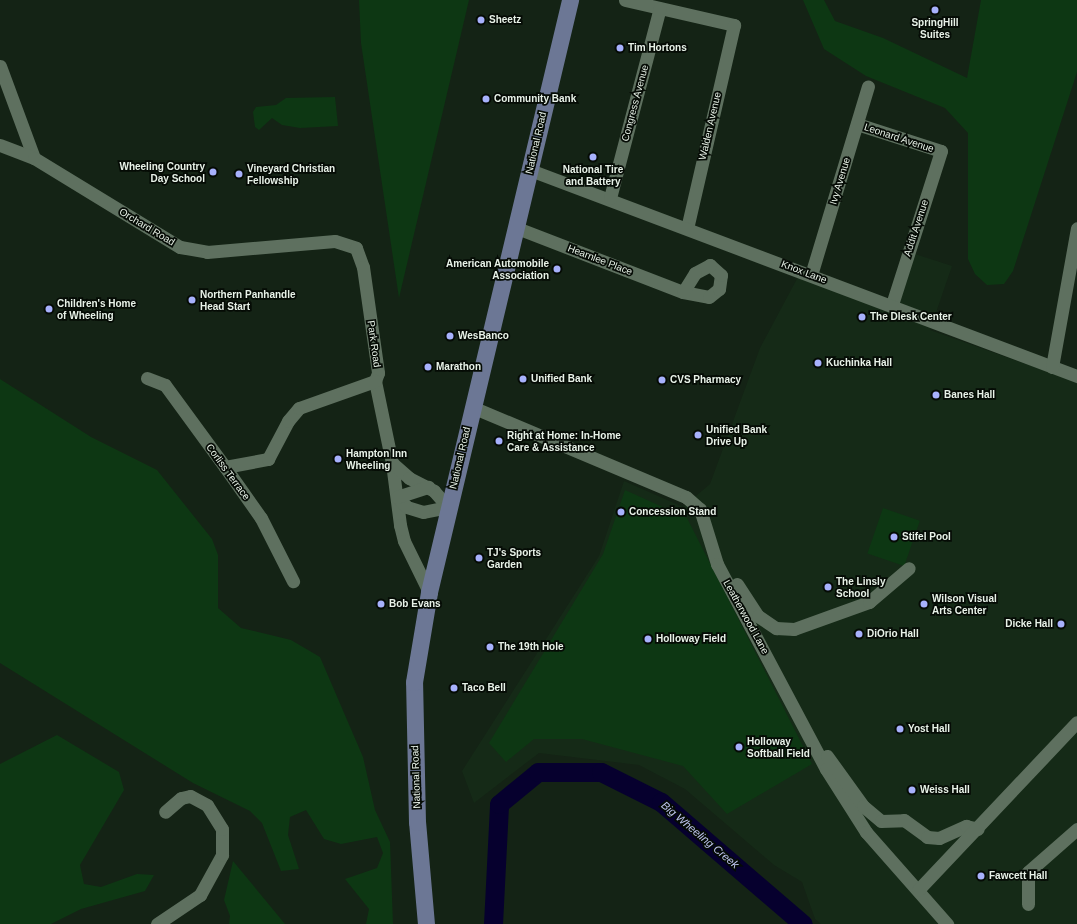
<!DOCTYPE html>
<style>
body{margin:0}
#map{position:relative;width:1077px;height:924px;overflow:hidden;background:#142315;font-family:Helvetica,sans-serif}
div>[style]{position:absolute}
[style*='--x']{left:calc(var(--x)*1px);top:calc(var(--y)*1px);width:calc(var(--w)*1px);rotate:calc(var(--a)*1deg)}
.built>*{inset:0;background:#152a17}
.green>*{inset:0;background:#0d3713;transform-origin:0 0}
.river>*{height:19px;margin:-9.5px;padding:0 9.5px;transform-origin:9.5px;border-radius:9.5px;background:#06002e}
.minor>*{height:13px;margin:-6.5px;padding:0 6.5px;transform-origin:6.5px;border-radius:6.5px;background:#5e705f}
.major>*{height:17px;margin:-8.5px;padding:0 8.5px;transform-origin:8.5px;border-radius:8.5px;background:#6c7795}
.dots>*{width:11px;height:11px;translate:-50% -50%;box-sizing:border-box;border:2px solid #050b05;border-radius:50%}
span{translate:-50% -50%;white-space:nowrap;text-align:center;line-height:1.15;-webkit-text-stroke:3.5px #050b05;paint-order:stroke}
.poi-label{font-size:10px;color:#e8f2e8;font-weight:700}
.left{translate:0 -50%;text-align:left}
.right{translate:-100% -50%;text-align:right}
.street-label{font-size:10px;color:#e8f2e8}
.water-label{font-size:11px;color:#bdc3ed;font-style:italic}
</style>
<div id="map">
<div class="built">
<i style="clip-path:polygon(912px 253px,952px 266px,930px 330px,1077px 382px,1077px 924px,821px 924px,815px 919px,802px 882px,774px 865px,685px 789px,639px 765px,539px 753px,474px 803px,462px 771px,599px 556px,624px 481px,683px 507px,710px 484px,760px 348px,799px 275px,892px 308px)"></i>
</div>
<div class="green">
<i style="clip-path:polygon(359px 0,469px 0,399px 298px,361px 43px)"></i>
<i style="clip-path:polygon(803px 0,824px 0,835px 21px,883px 38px,967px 78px,981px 0,1077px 0,1077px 72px,1013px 271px,1004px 284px,987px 285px,975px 274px,968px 259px,968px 133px,945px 108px,866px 76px,824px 49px)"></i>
<i style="clip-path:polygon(335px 97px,338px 126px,300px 128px,282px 125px,272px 118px,259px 130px,255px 127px,253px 112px,256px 107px,276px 105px,286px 98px)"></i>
<i style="clip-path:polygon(0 379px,91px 437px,157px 470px,212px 539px,218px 555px,218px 608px,241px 628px,291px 640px,320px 657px,363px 757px,375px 810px,390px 842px,393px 924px,366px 924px,369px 909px,345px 879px,377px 868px,383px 853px,377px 837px,341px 844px,324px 839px,306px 810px,290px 817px,288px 835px,299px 869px,281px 871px,262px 823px,250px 811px,193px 783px,0 663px)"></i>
<i style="clip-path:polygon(625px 490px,687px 518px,812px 764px,727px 814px,683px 766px,582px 739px,534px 739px,506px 762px,489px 743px,603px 554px)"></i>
<i style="left:883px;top:508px;width:39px;height:48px;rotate:19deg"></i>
<i style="clip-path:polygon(57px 735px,119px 772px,124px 790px,80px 865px,84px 884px,101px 887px,137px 874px,154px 875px,145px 891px,81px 909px,51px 924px,0 924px,0 764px)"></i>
<i style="clip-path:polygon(233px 861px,285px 924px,229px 924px,230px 916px,224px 900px)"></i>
</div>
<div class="river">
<i style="--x:493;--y:924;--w:120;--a:-87.1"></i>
<i style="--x:499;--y:804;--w:50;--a:-39.4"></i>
<i style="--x:538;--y:772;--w:63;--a:0"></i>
<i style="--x:601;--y:772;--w:67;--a:26.6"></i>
<i style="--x:661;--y:802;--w:187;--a:40.7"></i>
</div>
<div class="minor">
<i style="--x:625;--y:0;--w:112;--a:12.9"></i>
<i style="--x:734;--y:25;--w:208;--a:103"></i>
<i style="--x:0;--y:66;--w:98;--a:69.7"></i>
<i style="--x:857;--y:124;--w:88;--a:17.8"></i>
<i style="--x:941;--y:151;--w:162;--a:107.7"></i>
<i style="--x:0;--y:145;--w:36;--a:21"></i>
<i style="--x:34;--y:158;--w:171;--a:31.4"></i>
<i style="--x:180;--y:247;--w:27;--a:10"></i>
<i style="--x:207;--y:252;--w:128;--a:-4.9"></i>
<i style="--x:335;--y:241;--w:22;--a:18"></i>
<i style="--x:356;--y:248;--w:20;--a:70"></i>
<i style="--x:363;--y:267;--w:107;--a:81.9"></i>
<i style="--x:378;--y:373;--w:9;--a:111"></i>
<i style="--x:375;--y:381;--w:84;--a:78.3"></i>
<i style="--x:392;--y:463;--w:63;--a:82.6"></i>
<i style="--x:400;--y:525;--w:16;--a:76"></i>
<i style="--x:404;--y:541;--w:57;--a:63.9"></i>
<i style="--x:530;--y:170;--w:585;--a:20.64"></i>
<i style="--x:610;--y:198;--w:196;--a:-75.3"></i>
<i style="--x:517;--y:228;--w:178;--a:21.1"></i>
<i style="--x:683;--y:292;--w:26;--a:11"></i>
<i style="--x:709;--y:297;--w:13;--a:-39"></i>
<i style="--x:719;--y:289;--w:14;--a:-82"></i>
<i style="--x:721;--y:275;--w:15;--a:-138"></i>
<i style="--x:710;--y:265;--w:17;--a:152"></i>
<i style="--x:695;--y:273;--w:22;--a:122"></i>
<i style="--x:811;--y:275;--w:197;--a:-73.2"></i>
<i style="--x:1052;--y:367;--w:141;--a:-79.8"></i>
<i style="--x:147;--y:378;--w:19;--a:21"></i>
<i style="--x:165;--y:385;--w:102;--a:53.8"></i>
<i style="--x:225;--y:467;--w:62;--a:54.8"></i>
<i style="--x:261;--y:518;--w:71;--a:63.1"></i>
<i style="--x:472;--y:407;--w:232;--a:22.8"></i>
<i style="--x:686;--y:497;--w:18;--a:41"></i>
<i style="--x:700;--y:509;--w:58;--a:72.8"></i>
<i style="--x:717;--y:564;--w:232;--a:62"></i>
<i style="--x:826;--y:769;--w:75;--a:57.6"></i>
<i style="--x:866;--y:832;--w:123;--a:48.6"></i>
<i style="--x:392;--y:463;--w:23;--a:41"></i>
<i style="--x:409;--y:478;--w:28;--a:27"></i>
<i style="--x:434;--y:491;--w:21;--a:49"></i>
<i style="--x:448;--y:507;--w:25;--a:169"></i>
<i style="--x:423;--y:512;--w:17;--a:-163"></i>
<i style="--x:407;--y:507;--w:14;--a:-135"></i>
<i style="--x:225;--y:467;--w:44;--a:-10.5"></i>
<i style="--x:268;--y:459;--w:43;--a:-62.2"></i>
<i style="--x:288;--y:421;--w:17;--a:-50"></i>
<i style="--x:299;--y:408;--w:81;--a:-19.6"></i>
<i style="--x:397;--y:497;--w:33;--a:-18"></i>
<i style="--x:737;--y:584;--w:38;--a:57"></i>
<i style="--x:758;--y:616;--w:22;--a:34"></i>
<i style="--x:776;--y:628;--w:18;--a:3"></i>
<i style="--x:794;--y:629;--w:80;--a:-19.8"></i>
<i style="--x:869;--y:602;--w:52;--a:-40.4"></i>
<i style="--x:827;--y:756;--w:62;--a:54.2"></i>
<i style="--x:863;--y:806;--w:23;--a:40"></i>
<i style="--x:881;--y:821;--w:23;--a:-2"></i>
<i style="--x:904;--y:820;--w:29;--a:36"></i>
<i style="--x:927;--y:837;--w:12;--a:5"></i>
<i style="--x:939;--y:838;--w:30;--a:-24"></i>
<i style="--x:966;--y:826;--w:12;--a:14"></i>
<i style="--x:918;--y:890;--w:231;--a:-46.6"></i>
<i style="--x:1028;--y:904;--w:32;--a:-90"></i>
<i style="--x:1028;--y:872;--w:65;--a:-41.3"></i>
<i style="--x:157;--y:924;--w:52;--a:-34"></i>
<i style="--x:200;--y:895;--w:46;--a:-61.2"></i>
<i style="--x:222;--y:855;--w:26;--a:-90"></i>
<i style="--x:222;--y:829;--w:28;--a:-122"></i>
<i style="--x:207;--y:805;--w:19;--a:-152"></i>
<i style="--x:190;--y:796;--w:9;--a:167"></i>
<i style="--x:181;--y:798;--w:21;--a:139"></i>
</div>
<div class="major">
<i style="--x:426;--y:924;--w:102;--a:-95"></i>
<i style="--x:417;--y:822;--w:140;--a:-91.2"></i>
<i style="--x:414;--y:682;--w:91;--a:-80.5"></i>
<i style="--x:429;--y:592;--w:609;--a:-76.6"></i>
</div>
<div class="dots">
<i style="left:935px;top:10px;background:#a7b1fc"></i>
<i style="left:481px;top:20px;background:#a7b1fc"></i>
<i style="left:620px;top:48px;background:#a7b1fc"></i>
<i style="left:486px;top:99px;background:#a7b1fc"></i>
<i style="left:593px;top:157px;background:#a7b1fc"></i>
<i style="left:213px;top:172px;background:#a7b1fc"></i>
<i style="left:239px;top:174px;background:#a7b1fc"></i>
<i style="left:557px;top:269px;background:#a7b1fc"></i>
<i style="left:192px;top:300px;background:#a7b1fc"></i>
<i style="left:49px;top:309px;background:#a7b1fc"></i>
<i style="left:862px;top:317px;background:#a7b1fc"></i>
<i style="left:450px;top:336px;background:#a7b1fc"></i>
<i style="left:818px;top:363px;background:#a7b1fc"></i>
<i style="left:428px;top:367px;background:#a7b1fc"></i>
<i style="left:523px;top:379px;background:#a7b1fc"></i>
<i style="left:662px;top:380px;background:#a7b1fc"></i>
<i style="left:936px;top:395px;background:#a7b1fc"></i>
<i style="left:698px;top:435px;background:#a7b1fc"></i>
<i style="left:499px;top:441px;background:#a7b1fc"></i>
<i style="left:338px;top:459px;background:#a7b1fc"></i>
<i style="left:621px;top:512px;background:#a7b1fc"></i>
<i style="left:894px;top:537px;background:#a7b1fc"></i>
<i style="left:479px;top:558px;background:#a7b1fc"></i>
<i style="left:828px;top:587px;background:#a7b1fc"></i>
<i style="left:381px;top:604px;background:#a7b1fc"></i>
<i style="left:924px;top:604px;background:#a7b1fc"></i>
<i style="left:1061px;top:624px;background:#a7b1fc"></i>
<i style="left:859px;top:634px;background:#a7b1fc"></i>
<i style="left:648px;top:639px;background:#a7b1fc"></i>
<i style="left:490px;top:647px;background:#a7b1fc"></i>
<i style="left:454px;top:688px;background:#a7b1fc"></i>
<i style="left:900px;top:729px;background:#a7b1fc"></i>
<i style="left:739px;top:747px;background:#a7b1fc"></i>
<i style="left:912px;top:790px;background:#a7b1fc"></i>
<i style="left:981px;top:876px;background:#a7b1fc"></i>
</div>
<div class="poi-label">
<span class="left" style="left:489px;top:20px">Sheetz</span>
<span style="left:935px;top:28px">SpringHill<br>Suites</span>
<span class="left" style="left:628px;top:48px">Tim Hortons</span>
<span class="left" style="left:494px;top:99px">Community Bank</span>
<span class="right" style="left:205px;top:172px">Wheeling Country<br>Day School</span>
<span class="left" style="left:247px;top:174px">Vineyard Christian<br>Fellowship</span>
<span style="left:593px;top:175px">National Tire<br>and Battery</span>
<span class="right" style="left:549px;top:269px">American Automobile<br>Association</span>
<span class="left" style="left:200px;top:300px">Northern Panhandle<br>Head Start</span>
<span class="left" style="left:57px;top:309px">Children's Home<br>of Wheeling</span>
<span class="left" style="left:870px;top:317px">The Dlesk Center</span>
<span class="left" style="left:458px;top:336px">WesBanco</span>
<span class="left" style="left:826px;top:363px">Kuchinka Hall</span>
<span class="left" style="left:436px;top:367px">Marathon</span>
<span class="left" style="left:531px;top:379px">Unified Bank</span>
<span class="left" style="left:670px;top:380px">CVS Pharmacy</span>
<span class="left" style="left:944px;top:395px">Banes Hall</span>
<span class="left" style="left:706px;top:435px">Unified Bank<br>Drive Up</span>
<span class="left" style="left:507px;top:441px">Right at Home: In-Home<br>Care &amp; Assistance</span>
<span class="left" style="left:346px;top:459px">Hampton Inn<br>Wheeling</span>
<span class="left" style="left:629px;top:512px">Concession Stand</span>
<span class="left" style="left:902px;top:537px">Stifel Pool</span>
<span class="left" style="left:487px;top:558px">TJ's Sports<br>Garden</span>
<span class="left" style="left:836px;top:587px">The Linsly<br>School</span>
<span class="left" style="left:932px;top:604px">Wilson Visual<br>Arts Center</span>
<span class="left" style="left:389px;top:604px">Bob Evans</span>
<span class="right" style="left:1053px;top:624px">Dicke Hall</span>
<span class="left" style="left:867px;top:634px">DiOrio Hall</span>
<span class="left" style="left:656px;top:639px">Holloway Field</span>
<span class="left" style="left:498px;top:647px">The 19th Hole</span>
<span class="left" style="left:462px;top:688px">Taco Bell</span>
<span class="left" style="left:908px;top:729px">Yost Hall</span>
<span class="left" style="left:747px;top:747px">Holloway<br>Softball Field</span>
<span class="left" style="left:920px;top:790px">Weiss Hall</span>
<span class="left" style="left:989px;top:876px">Fawcett Hall</span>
</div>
<div class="street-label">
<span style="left:635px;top:103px;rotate:-75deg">Congress Avenue</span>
<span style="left:710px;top:126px;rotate:-77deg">Walden Avenue</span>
<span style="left:899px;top:138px;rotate:18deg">Leonard Avenue</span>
<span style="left:536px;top:143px;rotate:-77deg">National Road</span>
<span style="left:840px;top:181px;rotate:-73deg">Ivy Avenue</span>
<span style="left:147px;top:227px;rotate:31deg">Orchard Road</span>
<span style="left:916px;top:228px;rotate:-72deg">Addit Avenue</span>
<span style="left:600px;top:260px;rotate:21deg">Hearnlee Place</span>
<span style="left:804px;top:272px;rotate:21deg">Knox Lane</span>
<span style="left:374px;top:344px;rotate:82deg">Park Road</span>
<span style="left:460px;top:458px;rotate:-77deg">National Road</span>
<span style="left:228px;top:472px;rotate:54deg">Corliss Terrace</span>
<span style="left:746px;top:617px;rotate:61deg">Leatherwood Lane</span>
<span style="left:416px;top:777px;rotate:-92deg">National Road</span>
</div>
<div class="water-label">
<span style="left:700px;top:835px;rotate:40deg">Big Wheeling Creek</span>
</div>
</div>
